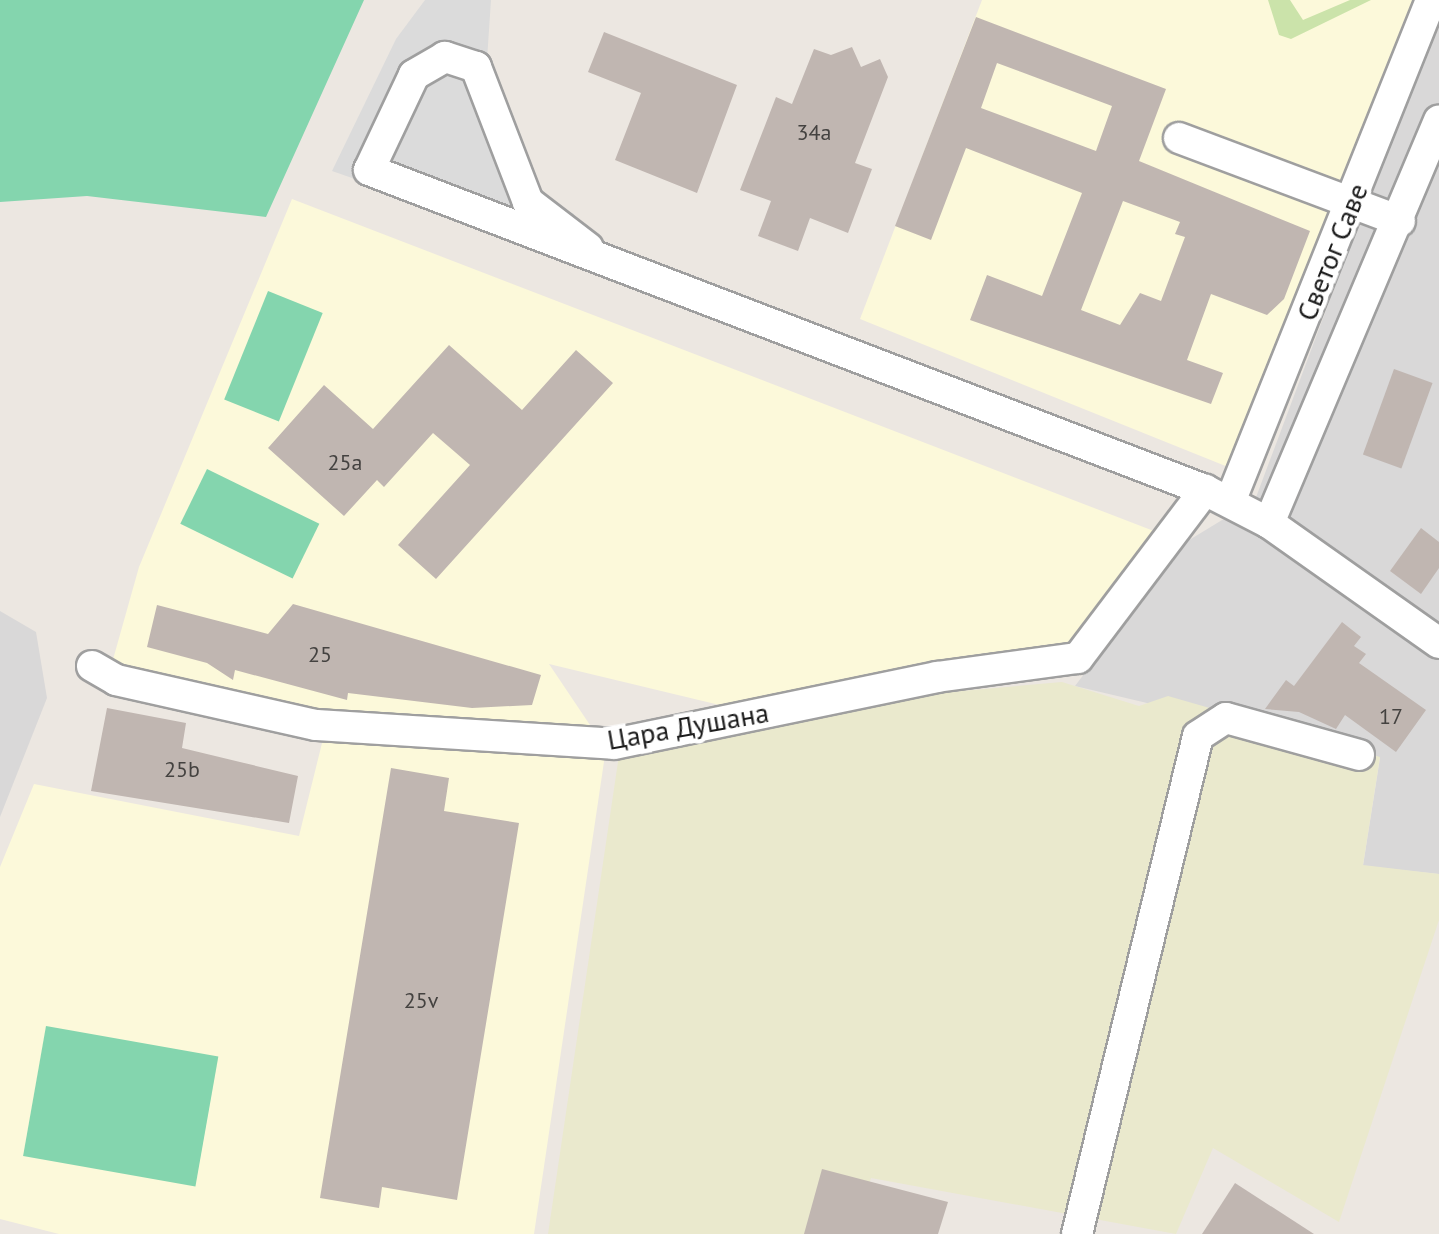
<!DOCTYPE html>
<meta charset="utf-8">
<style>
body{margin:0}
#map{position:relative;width:1439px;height:1234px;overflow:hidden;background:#ece7e1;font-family:"PT Sans",sans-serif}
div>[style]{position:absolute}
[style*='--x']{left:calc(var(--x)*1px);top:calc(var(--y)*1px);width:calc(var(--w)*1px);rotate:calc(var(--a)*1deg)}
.residential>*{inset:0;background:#d9d8d8}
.education>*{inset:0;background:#fcf9da}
.farmland>*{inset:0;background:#eae9cd}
.grass>*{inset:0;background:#cbe3aa}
.pitch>*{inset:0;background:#84d5ae;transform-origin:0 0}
.parking>*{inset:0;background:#dbdbdb}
.building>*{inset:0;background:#c0b6b1;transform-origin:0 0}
.roads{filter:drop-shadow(2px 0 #9f9f9f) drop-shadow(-2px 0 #9f9f9f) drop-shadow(0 2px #9f9f9f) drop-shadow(0 -2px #9f9f9f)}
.minor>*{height:30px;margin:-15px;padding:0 15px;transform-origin:15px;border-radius:15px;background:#fff}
span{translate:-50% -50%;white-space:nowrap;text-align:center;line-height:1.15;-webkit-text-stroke:9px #fff;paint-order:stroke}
.number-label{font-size:22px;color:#444240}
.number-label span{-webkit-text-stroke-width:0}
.street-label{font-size:28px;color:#1b1b1b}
</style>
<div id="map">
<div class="residential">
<i style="clip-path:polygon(1439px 8px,1439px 874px,1363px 866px,1380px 758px,1075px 686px,1181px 545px,1255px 500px)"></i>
<i style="clip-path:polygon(0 611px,36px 632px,47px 698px,0 817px)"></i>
</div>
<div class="education">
<i style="clip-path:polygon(982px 0,1419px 0,1233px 469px,860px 319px)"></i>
<i style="clip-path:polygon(292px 199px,1159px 533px,1077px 644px,732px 708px,549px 664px,594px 731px,328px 713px,112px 663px,139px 567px)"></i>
<i style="clip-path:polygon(323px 739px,605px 755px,534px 1234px,59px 1234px,0 1219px,0 867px,34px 784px,299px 836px)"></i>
</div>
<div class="farmland">
<i style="clip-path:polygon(1062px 682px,1139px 706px,1168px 696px,1380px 757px,1363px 865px,1439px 874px,1439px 920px,1339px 1222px,1213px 1148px,1176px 1234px,871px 1178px,853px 1234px,548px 1234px,619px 755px,917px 695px)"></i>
</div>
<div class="grass">
<i style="clip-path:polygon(1268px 0,1290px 0,1303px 20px,1350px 0,1371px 0,1291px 39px,1279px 35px)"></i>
</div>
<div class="pitch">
<i style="clip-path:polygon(0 0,364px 0,266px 217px,87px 196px,0 202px)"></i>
<i style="left:268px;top:291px;width:59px;height:117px;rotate:22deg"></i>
<i style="left:207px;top:469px;width:125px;height:61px;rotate:26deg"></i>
<i style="left:46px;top:1026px;width:175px;height:132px;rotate:10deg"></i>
</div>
<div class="parking">
<i style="clip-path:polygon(425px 0,491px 0,487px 60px,538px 196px,574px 214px,567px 253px,332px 171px,396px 39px)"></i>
</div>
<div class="building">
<i style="clip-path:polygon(evenodd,976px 17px,1166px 89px,1139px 161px,1310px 231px,1284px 299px,1267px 315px,1211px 294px,1187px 360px,1223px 373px,1211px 404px,970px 320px,987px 275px,1042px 296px,1082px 193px,966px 148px,931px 240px,895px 226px,976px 17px,997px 63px,1112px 106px,1096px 151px,981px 108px,997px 63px,976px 17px,1123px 201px,1180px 222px,1175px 234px,1185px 237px,1161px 301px,1140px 293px,1120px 325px,1081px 310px,1123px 201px)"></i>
<i style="clip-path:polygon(604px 32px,737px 85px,697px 193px,615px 160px,641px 93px,588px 72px)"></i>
<i style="clip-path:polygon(852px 47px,861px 67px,880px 59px,888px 77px,855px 163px,872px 169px,848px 233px,810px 218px,798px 251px,758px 236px,771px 201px,740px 190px,776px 97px,792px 104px,814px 49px,831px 55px)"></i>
<i style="clip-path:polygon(449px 345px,522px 410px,576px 350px,613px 383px,436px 579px,398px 545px,470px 465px,433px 433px,384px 487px,377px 480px,344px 516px,268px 448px,324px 385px,373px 429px)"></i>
<i style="left:1394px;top:369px;width:41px;height:91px;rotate:20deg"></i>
<i style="clip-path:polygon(1421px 528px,1439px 542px,1439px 568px,1421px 594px,1390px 571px)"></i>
<i style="clip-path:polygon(293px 604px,541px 675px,532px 705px,472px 708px,348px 693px,347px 700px,235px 670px,233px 680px,207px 663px,147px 647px,157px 605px,268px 634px)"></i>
<i style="clip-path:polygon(1342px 622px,1361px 637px,1354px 646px,1366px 654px,1359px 663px,1426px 710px,1396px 752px,1345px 715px,1336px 729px,1299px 712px,1265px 709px,1286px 680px,1294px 686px)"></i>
<i style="clip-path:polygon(107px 708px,186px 723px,182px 748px,298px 776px,289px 823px,91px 791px)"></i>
<i style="clip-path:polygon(391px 768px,449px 778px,444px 811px,519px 823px,457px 1200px,382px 1187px,379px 1208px,320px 1198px)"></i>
<i style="clip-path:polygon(822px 1169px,948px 1202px,938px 1234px,804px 1234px)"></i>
<i style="clip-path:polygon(1235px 1183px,1314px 1234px,1202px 1234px)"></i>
</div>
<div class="roads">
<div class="minor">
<i style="--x:1179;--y:138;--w:236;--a:20.6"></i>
<i style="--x:588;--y:248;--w:76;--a:-142.5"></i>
<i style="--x:528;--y:202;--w:145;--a:-111.1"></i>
<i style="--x:476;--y:67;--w:33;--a:-162"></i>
<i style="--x:445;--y:57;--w:36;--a:150"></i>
<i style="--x:414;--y:75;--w:105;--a:115.3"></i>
<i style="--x:369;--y:170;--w:895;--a:20.95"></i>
<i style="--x:1205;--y:490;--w:72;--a:27.3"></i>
<i style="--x:1269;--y:523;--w:208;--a:35.2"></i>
<i style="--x:1230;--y:502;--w:541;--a:-68.18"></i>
<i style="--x:1269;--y:523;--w:437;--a:-67.1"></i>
<i style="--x:92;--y:666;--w:28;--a:30"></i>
<i style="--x:116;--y:680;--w:205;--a:12.7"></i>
<i style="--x:316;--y:725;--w:299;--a:3.6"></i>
<i style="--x:614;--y:744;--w:330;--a:-11.7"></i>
<i style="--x:937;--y:677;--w:142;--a:-7.7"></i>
<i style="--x:1078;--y:658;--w:211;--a:-52.9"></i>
<i style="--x:1077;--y:1234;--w:512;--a:-76.34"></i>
<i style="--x:1198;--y:736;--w:33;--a:-33"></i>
<i style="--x:1226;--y:718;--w:138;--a:15.5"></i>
</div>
</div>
<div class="number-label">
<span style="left:814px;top:133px">34a</span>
<span style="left:345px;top:463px">25a</span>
<span style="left:320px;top:655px">25</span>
<span style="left:1391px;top:717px">17</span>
<span style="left:182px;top:770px">25b</span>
<span style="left:421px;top:1001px">25v</span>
</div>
<div class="street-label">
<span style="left:1332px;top:252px;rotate:-68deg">Светог Саве</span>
<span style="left:688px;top:726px;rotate:-10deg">Цара Душана</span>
</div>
</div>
